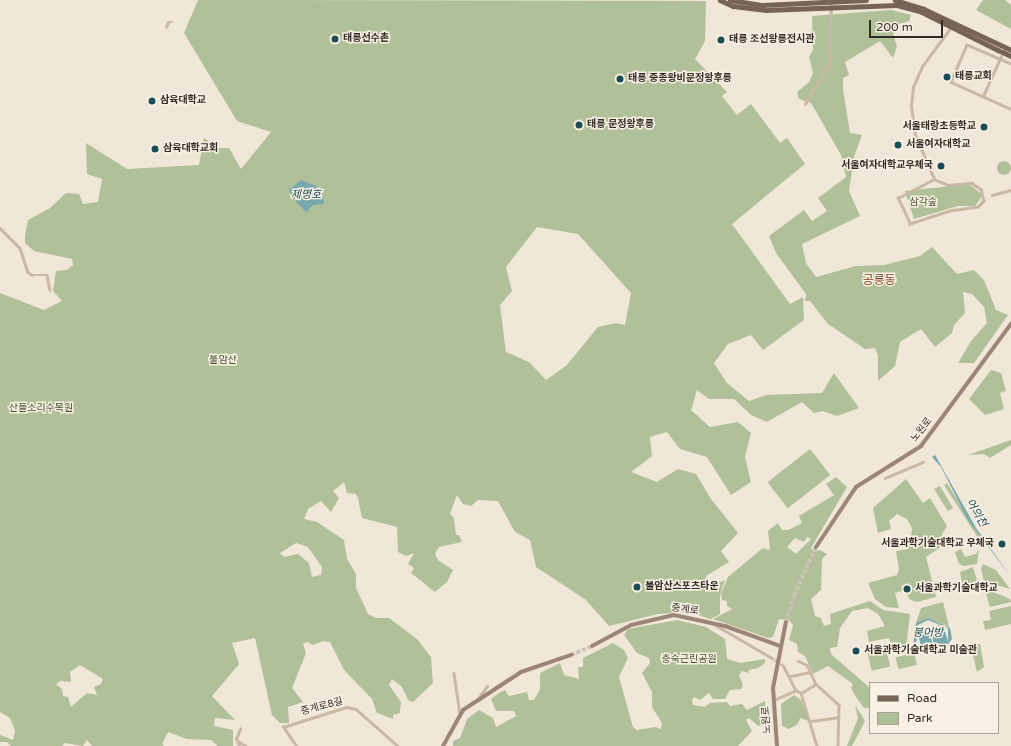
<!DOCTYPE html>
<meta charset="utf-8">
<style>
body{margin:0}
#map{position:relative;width:1011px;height:746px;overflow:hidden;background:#f1e7d8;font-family:"Varela Round","Noto Sans KR",sans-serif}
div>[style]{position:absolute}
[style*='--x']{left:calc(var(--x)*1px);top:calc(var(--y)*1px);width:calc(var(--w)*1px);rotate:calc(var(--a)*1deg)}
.green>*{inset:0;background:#b0c098;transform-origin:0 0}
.round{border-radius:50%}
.water>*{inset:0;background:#77a8ae}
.pier>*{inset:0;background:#f1e7d8}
.street-tunnel>*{height:2.5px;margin-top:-1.25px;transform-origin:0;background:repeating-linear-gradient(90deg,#cbc1b4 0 2.5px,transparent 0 3.5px)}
.secondary-tunnel>*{height:4px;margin-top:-2px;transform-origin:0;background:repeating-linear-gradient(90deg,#cbc1b4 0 4px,transparent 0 6px)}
.street>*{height:2.5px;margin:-1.25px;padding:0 1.25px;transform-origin:1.25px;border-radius:1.25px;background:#c9b8a4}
.secondary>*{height:4px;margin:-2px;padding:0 2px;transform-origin:2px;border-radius:2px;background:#9c8776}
.primary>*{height:4.5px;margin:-2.25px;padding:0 2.25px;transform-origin:2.25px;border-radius:2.25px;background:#766457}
.dots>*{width:11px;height:11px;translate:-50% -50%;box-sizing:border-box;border:2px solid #f9f1e4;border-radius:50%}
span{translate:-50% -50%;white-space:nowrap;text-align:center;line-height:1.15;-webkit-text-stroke:3px #f9f1e4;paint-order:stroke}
.poi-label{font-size:10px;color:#342b26;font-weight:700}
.left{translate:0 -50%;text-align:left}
.right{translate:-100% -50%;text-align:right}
.park-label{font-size:10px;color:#40532a}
.street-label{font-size:10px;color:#342b26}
.water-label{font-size:11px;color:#1b4d56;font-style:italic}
.quarter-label{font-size:12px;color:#833e1f}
.legend{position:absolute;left:869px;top:682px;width:130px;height:52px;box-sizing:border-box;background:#f9f1e4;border:1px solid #aaa298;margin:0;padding:5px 7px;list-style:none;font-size:12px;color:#342b26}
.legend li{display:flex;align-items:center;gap:8px;height:20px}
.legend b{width:20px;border:1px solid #aaa298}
.scale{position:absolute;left:869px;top:20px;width:74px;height:18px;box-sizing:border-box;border:2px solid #342b26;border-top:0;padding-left:5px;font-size:12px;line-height:14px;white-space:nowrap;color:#342b26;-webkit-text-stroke:3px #f9f1e4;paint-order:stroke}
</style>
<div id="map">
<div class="green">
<i style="clip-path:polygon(evenodd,198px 0,706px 1px,705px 41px,695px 59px,727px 92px,722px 96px,737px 115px,751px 104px,780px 143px,787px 138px,805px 164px,732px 224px,790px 304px,803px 297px,804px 320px,763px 350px,751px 335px,728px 344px,714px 363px,727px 383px,749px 401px,766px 395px,822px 393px,834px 373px,859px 408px,837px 416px,823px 411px,814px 413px,802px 402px,767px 422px,751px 415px,734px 399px,709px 399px,697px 390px,691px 410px,710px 427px,738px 422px,751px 433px,745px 457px,751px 482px,731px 495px,707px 457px,680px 449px,667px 432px,650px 437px,652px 456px,631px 472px,657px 482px,678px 469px,696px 474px,711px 499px,738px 533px,721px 551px,729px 562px,706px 576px,709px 587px,725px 580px,720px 596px,720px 614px,711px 619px,687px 612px,658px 614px,609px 626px,586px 600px,536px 567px,530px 540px,515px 532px,498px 501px,478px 500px,471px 506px,463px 504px,457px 495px,450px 514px,454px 518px,456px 535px,459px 535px,462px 542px,439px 547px,435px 554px,438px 560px,453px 570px,447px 582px,435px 592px,411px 573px,414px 568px,408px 564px,414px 553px,406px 556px,398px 552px,397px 527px,362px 518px,358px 498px,356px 494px,347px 493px,344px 482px,333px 491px,339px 498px,331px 512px,321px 501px,308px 509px,304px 519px,317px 522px,344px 540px,347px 559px,356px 574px,356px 588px,368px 614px,376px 618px,389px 618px,417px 639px,431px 657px,433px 683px,413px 702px,408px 700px,402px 687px,392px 679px,389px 685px,401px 702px,400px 713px,393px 715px,393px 719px,377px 713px,372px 699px,344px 670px,330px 642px,323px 641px,313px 645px,307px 642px,303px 644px,306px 653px,292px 688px,303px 702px,288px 707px,289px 723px,280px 723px,272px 715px,255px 638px,232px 643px,239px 664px,212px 696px,235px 720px,215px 718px,214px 726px,233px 730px,233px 746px,218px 746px,211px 740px,187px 739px,168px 732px,162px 744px,164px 746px,92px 746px,87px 740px,83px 746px,65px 743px,62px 746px,11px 746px,7px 742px,0 742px,0 735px,13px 740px,15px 730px,10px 718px,0 712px,0 293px,44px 310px,62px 301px,53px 291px,56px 271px,67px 270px,73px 265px,72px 259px,34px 251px,25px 243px,25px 235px,28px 220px,50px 208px,66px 193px,79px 194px,83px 204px,98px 202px,102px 179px,87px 174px,86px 143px,127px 169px,199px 165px,204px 138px,219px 148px,229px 148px,241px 169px,271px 132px,237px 121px,184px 33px,198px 0,537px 227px,578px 234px,631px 293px,625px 325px,616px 323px,598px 327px,566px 366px,546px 380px,529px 362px,506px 352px,500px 305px,512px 291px,506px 267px,537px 227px,198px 0,296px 543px,308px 547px,322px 567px,321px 575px,312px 577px,309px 563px,298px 554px,284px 557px,280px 553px,296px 543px,198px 0,80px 665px,103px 679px,101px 684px,94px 687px,97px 695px,87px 693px,71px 707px,68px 697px,63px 696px,62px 689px,56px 684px,61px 681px,71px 682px,70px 672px,80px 665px)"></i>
<i style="clip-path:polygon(983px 0,1005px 0,1011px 5px,1011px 29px,976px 10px)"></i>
<i style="clip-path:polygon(891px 10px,911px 15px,909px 21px,899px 24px,893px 34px,897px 46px,893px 58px,880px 41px,845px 62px,849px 75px,843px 78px,843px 89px,850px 133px,862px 135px,854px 157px,849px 191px,860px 216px,802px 244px,806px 263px,816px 277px,856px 266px,884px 265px,920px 256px,932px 247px,957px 274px,974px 270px,984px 280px,996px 310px,1008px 315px,974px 363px,958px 363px,971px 341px,987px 323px,984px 307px,972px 294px,963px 292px,965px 313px,954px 325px,952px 333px,935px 347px,921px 329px,900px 342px,895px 366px,878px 381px,878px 356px,875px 348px,865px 349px,828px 324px,810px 301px,805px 301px,806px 294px,776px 253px,769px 236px,804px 210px,812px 221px,827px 211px,818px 198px,846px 177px,841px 155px,811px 103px,799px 99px,797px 92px,809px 82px,813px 73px,809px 57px,813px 50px,812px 16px)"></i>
<i class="round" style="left:997px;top:161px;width:14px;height:14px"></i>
<i style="clip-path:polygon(969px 184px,983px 195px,975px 206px,958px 206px,914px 219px,905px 191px)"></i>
<i style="clip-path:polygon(991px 370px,1001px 373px,1006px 391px,1000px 393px,1004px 409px,985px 415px,969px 399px)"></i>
<i style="clip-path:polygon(1011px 440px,1011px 445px,990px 458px,984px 454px,968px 455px)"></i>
<i style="left:810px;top:449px;width:33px;height:54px;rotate:52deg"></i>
<i style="clip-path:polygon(evenodd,836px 477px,847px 487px,811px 548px,814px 552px,820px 550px,827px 554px,822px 559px,821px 590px,811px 599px,815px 616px,821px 618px,824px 626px,831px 624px,830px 614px,870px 601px,883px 610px,910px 614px,906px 648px,893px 651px,889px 638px,869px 642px,867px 631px,885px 626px,878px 614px,868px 608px,852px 611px,840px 628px,837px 647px,830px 648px,831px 654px,870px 688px,870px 708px,864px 708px,856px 697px,851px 688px,853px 684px,828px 666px,813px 674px,805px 656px,798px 652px,797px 644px,789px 640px,793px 625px,789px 620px,779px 619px,773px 637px,768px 638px,713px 619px,732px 609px,727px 606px,727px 601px,722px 600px,721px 594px,728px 577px,763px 548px,770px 550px,768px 531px,778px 523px,782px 530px,788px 530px,802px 523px,799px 516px,834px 495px,826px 484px,836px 477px,807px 537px,811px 539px,796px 554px,787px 547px,795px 538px,804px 542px,807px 537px)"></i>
<i style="clip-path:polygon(906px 479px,923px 503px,930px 498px,947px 526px,942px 534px,945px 544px,926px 557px,936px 597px,917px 602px,910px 600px,905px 590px,895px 593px,899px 608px,906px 608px,896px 608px,886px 607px,875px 599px,868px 583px,897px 575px,899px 570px,896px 551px,908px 549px,906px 539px,911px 536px,912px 528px,907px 519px,897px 514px,889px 521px,891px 529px,878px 533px,873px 508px)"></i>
<i style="clip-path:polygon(947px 483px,983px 542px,982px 544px,944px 485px)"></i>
<i style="clip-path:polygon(940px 486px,953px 508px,948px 511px,934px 489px)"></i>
<i style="clip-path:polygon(961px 549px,965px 557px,976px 554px,979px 549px,977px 564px,964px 566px,959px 564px,955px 552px)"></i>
<i style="clip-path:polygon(983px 564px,996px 570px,1010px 589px,984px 581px,981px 568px)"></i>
<i style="clip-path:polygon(973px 567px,978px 584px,963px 588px,960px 572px)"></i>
<i style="clip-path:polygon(991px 591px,1010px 599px,1011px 602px,990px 607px,986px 594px)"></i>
<i style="clip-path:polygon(943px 602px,949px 627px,928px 618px,916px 623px,921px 608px)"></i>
<i style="clip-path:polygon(1011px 606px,1011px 624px,985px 630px,983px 621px,991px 620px,989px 611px)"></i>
<i style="clip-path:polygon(677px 620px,706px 627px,725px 639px,727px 659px,740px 663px,765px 659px,765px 663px,758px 668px,749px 670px,748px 673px,742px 671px,739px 675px,743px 685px,741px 689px,730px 690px,725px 699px,713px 699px,709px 693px,700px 700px,694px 697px,692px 700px,693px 705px,705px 707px,710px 703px,727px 702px,730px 706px,742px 704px,747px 710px,765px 701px,767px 723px,758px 726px,749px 718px,746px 720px,752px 731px,738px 746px,453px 746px,453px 741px,460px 738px,467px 719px,479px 710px,493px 718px,496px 727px,516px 716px,514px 711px,496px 711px,491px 699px,499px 693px,505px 690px,509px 696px,527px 692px,529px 700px,534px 700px,540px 689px,540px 673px,560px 663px,564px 675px,579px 679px,578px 667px,583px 667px,583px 658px,613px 643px,624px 650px,628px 658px,619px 677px,633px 727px,637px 730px,655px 727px,661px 729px,662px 723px,652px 707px,652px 692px,642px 673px,650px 663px,649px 658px,637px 653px,624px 635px,628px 629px)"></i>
<i style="left:885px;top:644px;width:23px;height:19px;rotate:77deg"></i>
<i style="clip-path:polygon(980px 644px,984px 667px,977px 672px,971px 646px)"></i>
<i style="left:914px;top:653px;width:12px;height:19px;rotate:76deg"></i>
<i style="clip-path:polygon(794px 695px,801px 700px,809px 721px,800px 718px,798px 724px,789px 729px,782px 726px,781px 704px)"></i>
<i style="clip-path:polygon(855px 705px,865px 721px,852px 746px,847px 746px,858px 718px)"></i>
</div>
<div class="water">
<i style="clip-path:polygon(301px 180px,321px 188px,324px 204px,313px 205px,306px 212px,297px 203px,289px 190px)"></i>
<i style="clip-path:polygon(935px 455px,976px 528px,1011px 577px,968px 520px,941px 467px,932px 457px)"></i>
<i style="clip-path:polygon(928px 618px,950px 628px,952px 639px,948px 644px,917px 649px,913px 647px,916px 623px)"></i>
</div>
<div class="pier">
<i style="clip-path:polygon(928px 620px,948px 628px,948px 642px,944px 628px,938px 625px,933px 632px,933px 646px,931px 637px,924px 630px,918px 634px,921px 646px,916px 645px,918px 625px)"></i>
</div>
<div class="street-tunnel">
<i style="--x:772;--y:658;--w:13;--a:32"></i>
</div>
<div class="secondary-tunnel">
<i style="--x:786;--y:622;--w:28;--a:-73"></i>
<i style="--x:794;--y:595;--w:53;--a:-65.4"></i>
<i style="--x:571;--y:655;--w:23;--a:-23"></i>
</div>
<div class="street">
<i style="--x:166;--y:27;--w:5;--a:-68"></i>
<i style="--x:168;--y:22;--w:4;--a:0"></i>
<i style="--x:1011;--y:64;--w:48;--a:-156.6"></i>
<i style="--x:967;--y:45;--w:40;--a:113.4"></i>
<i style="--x:951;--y:82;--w:66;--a:24.2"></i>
<i style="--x:983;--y:96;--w:48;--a:-65.6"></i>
<i style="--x:805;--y:104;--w:48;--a:-59.7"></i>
<i style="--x:829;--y:63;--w:60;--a:-88.1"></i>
<i style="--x:934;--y:179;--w:15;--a:23"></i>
<i style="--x:948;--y:185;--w:24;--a:-5"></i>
<i style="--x:972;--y:183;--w:11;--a:34"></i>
<i style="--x:981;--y:189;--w:12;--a:76"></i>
<i style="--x:984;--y:201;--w:8;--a:135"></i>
<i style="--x:978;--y:207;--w:28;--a:172"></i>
<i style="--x:950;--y:211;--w:42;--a:162"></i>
<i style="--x:910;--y:224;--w:29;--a:-115"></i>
<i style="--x:898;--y:198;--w:41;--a:-27.8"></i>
<i style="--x:934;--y:179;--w:48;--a:-113.4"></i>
<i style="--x:915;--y:135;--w:29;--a:-98"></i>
<i style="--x:911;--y:106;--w:19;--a:-84"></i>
<i style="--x:913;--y:87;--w:24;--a:-66"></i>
<i style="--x:923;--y:65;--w:49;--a:-53.4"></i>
<i style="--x:992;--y:195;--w:20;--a:-15"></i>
<i style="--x:0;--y:228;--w:28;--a:45"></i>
<i style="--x:20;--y:248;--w:25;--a:72"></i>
<i style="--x:28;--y:272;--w:5;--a:37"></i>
<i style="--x:32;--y:275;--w:15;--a:0"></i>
<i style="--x:47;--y:275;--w:15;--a:79"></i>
<i style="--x:885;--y:478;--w:41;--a:-22.8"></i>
<i style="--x:712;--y:623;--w:69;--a:30.3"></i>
<i style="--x:798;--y:661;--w:10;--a:24"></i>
<i style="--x:807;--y:665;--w:21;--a:65"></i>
<i style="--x:816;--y:684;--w:31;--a:42"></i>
<i style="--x:839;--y:705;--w:41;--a:91.4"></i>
<i style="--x:783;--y:665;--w:28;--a:63"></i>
<i style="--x:796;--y:690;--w:6;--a:31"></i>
<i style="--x:454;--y:673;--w:41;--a:81.7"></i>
<i style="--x:791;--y:676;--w:19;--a:-12"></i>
<i style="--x:801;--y:693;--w:55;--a:73.2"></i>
<i style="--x:801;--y:693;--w:17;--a:-31"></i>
<i style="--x:477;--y:700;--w:17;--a:-54"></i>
<i style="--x:774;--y:700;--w:24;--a:-24"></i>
<i style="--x:811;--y:721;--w:27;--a:-8"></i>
<i style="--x:238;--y:741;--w:9;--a:32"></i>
<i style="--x:239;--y:746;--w:8;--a:-113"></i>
<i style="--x:236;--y:739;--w:11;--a:-68"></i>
<i style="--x:296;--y:746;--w:23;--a:-124"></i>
<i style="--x:283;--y:727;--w:67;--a:-17.4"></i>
<i style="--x:347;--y:707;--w:9;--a:13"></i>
<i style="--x:356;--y:709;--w:56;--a:41.4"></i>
</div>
<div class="secondary">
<i style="--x:816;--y:547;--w:72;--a:-56.3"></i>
<i style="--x:856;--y:487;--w:77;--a:-32.2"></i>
<i style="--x:921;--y:446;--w:152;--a:-53.6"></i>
<i style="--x:592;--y:646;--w:44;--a:-28.3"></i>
<i style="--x:631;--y:625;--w:44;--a:-13.1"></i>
<i style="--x:674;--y:615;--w:52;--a:12.2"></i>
<i style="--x:725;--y:626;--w:59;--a:20"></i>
<i style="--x:443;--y:746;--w:41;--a:-60.9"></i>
<i style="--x:463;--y:710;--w:69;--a:-33.2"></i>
<i style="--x:521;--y:672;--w:53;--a:-18.8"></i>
<i style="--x:777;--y:746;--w:58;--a:-93.9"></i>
<i style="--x:773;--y:688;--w:67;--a:-78.9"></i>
</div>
<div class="primary">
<i style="--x:720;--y:0;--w:14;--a:25"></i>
<i style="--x:733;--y:6;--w:33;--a:7"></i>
<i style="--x:766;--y:10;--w:131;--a:-2.2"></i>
<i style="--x:897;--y:5;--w:24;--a:15"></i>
<i style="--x:920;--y:11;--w:89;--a:26.6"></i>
<i style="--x:730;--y:0;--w:33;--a:9"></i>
<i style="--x:763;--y:5;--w:103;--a:-2.8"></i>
<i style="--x:895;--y:0;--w:30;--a:17"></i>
<i style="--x:924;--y:9;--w:96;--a:25.2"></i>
<i style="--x:1003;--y:52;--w:9;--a:27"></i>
</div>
<div class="dots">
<i style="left:335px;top:39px;background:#1b4d56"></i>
<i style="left:721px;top:40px;background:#1b4d56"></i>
<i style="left:947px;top:77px;background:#1b4d56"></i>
<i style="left:620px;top:79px;background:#1b4d56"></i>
<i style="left:152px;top:101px;background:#1b4d56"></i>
<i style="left:579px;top:125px;background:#1b4d56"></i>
<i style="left:984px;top:127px;background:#1b4d56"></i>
<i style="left:898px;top:145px;background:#1b4d56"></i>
<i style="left:155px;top:149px;background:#1b4d56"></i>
<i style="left:941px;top:166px;background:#1b4d56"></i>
<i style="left:1002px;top:544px;background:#1b4d56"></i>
<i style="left:637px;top:587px;background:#1b4d56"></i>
<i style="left:907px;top:589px;background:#1b4d56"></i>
<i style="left:856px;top:651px;background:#1b4d56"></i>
</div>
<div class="poi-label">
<span class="left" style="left:343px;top:39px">태릉선수촌</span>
<span class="left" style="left:729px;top:40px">태릉 조선왕릉전시관</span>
<span class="left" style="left:955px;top:77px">태릉교회</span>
<span class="left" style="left:628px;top:79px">태릉 중종왕비문정왕후릉</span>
<span class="left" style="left:160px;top:101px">삼육대학교</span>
<span class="left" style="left:587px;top:125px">태릉 문정왕후릉</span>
<span class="right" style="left:976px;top:127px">서울태랑초등학교</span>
<span class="left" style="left:906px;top:145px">서울여자대학교</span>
<span class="left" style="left:163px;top:149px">삼육대학교회</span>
<span class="right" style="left:933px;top:166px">서울여자대학교우체국</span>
<span class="right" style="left:994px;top:544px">서울과학기술대학교 우체국</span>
<span class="left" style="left:645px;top:587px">불암산스포츠타운</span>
<span class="left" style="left:915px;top:589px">서울과학기술대학교</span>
<span class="left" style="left:864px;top:651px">서울과학기술대학교 미술관</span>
</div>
<div class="park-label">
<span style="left:923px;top:203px">삼각숲</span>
<span style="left:223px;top:361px">불암산</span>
<span style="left:41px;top:409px">산들소리수목원</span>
<span style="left:689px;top:660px">충숙근린공원</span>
</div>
<div class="street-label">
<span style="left:922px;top:430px;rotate:-52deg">노원로</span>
<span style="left:685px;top:610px;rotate:7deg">중계로</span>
<span style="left:322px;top:707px;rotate:-15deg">중계로8길</span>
<span style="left:767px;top:720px;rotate:-94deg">노원로</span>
</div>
<div class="water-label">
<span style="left:306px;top:195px">제명호</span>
<span style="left:976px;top:513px;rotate:59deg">어의천</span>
<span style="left:928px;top:633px">붕어방</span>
</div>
<div class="quarter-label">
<span style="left:879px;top:281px">공릉동</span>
</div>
<ul class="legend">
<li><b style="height:5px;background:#766457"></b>Road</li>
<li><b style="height:11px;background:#b0c098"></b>Park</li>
</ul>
<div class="scale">200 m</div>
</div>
